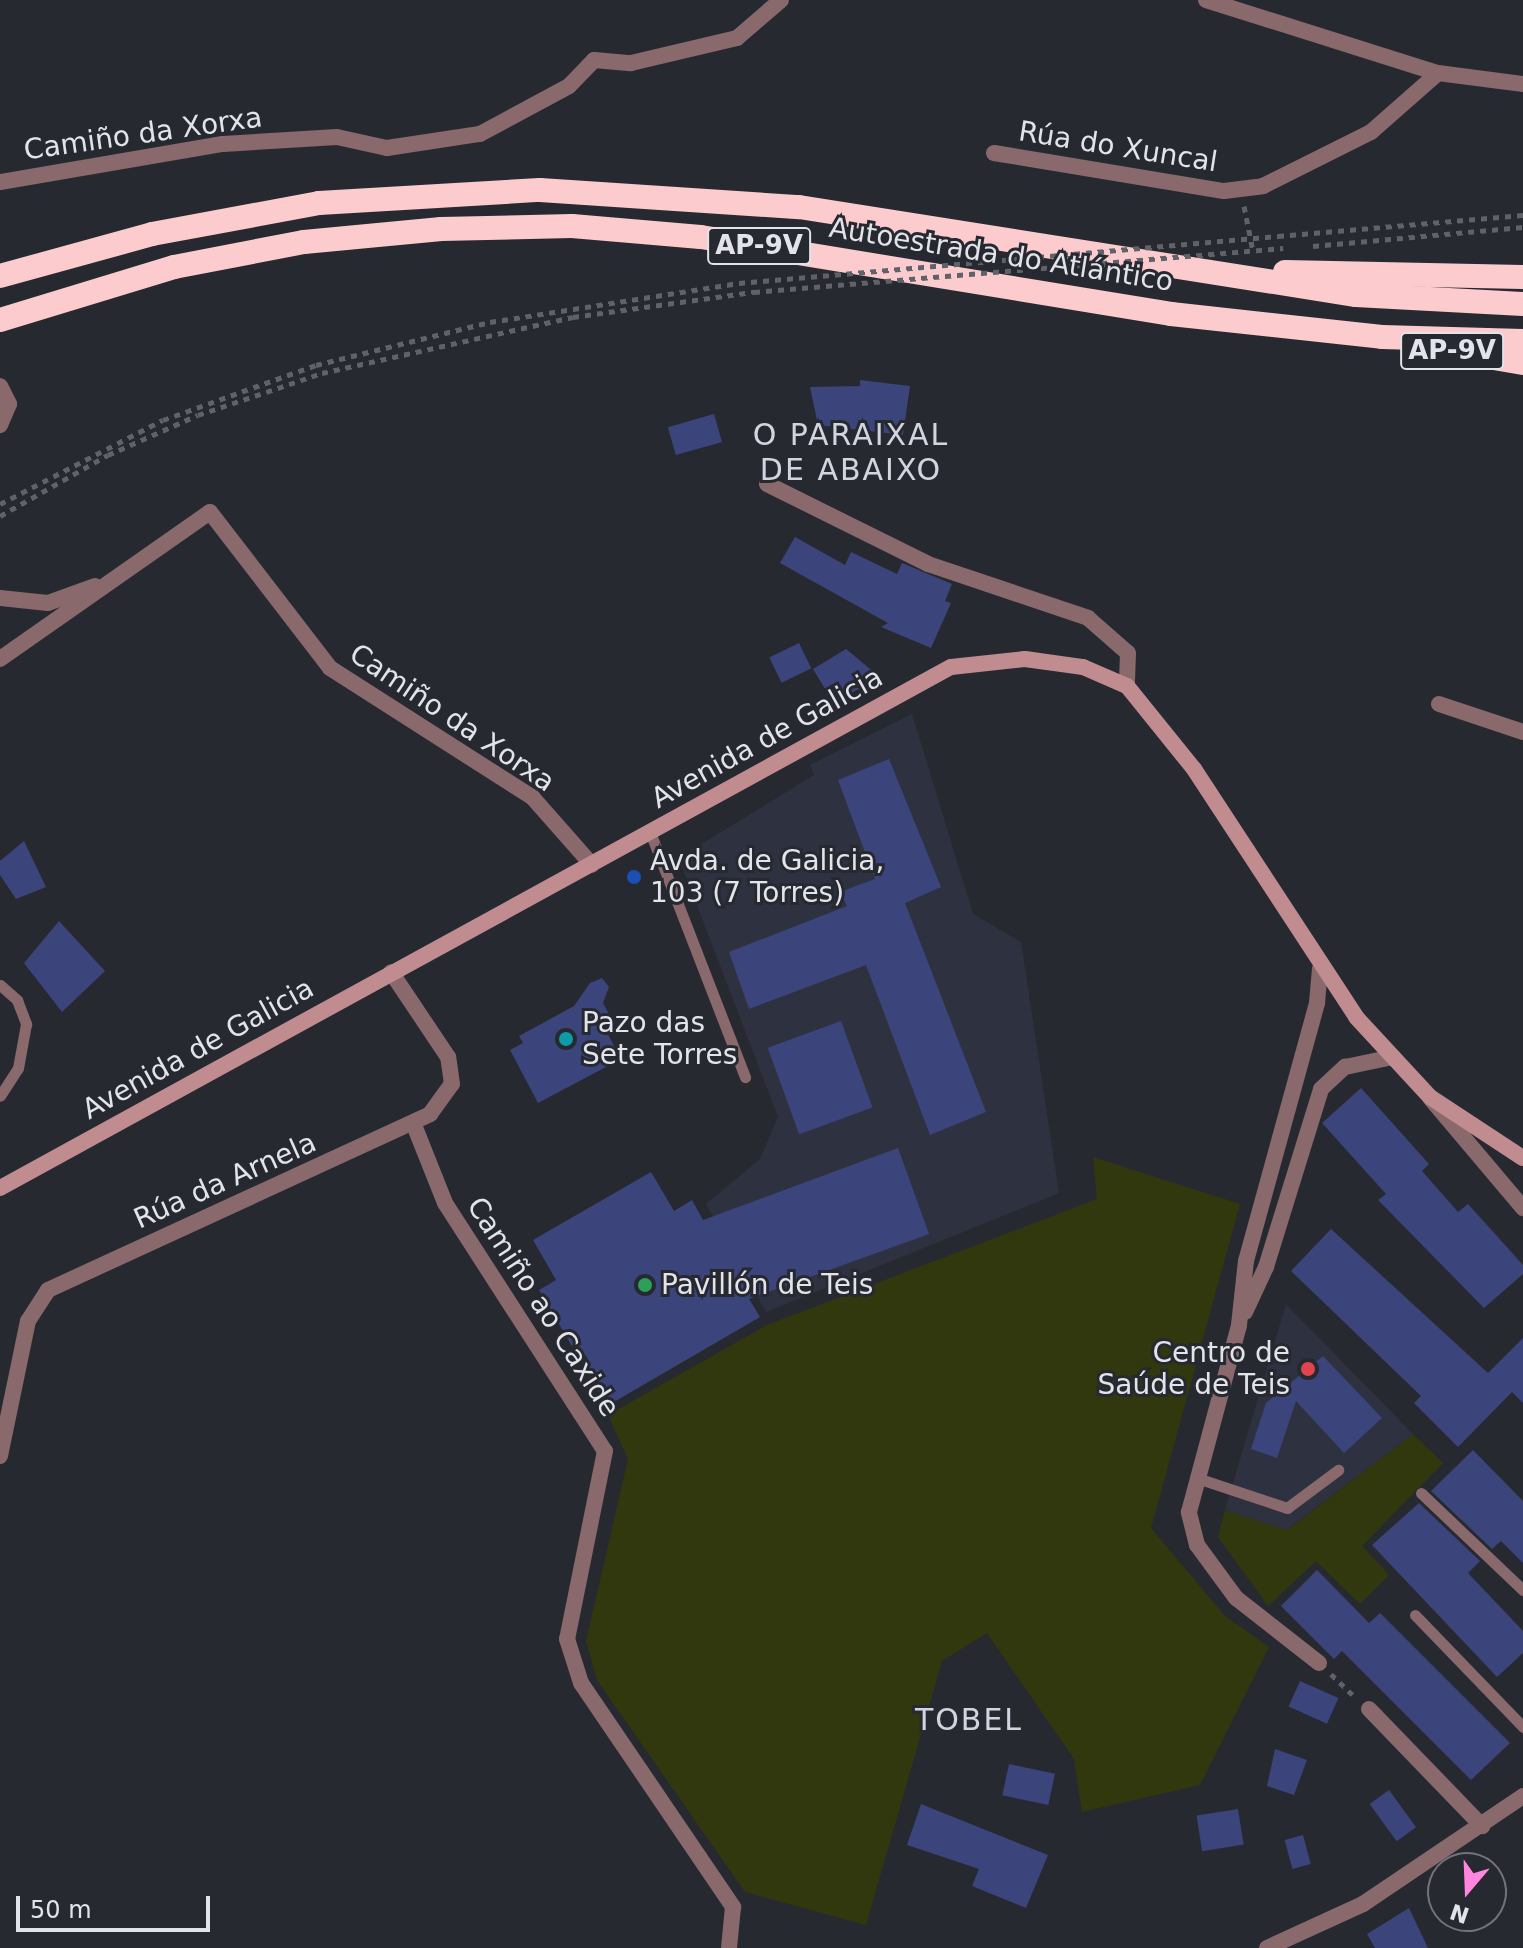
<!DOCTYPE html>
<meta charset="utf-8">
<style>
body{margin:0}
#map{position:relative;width:1523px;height:1948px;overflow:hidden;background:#272931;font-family:"DejaVu Sans",sans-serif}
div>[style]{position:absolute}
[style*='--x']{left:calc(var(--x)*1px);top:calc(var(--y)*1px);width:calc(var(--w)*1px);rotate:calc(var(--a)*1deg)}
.built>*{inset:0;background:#2e3240}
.green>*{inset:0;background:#32380d}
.building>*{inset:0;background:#3b447b;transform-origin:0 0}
.path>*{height:5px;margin-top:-2.5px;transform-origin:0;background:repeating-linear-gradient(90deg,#606269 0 6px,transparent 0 12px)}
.service>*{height:11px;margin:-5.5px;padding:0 5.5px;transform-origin:5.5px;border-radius:5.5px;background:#89696b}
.minor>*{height:16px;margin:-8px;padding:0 8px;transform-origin:8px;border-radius:8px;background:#89696b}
.secondary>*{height:16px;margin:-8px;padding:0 8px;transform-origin:8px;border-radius:8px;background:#c08c90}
.motorway>*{height:24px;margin:-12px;padding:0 12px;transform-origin:12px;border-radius:12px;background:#fccbce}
.path-bridge>*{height:5px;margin-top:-2.5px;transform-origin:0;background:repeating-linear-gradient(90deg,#606269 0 6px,transparent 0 12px)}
.dots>*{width:22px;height:22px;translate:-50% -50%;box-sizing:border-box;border:4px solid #272931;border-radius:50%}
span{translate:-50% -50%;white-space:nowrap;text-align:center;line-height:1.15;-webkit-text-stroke:6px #272931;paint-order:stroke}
.shield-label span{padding:2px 6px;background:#272931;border:2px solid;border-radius:6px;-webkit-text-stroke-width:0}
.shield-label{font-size:26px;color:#e2e4ea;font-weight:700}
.street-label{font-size:28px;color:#e2e4ea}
.poi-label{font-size:28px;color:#e2e4ea}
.left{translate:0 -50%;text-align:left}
.right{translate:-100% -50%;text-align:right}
.neighbourhood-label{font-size:30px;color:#d2d4e0;letter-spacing:2px}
.north{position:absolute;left:1427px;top:1852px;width:80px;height:80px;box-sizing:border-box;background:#272931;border:2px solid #72747b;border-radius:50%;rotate:199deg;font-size:22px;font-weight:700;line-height:32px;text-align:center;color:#e2e4ea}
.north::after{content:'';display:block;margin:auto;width:28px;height:36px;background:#ff85de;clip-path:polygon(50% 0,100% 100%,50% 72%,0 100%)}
.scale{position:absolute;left:16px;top:1896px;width:194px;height:36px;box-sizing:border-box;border:4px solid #e2e4ea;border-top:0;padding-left:10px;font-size:24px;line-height:28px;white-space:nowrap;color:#e2e4ea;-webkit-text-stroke:6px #272931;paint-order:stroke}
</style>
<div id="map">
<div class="built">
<i style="clip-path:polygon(912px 714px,973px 914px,1021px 942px,1059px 1193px,766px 1312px,706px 1204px,760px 1159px,778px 1117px,679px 858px,814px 775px,810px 765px)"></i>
<i style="clip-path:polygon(1286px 1304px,1413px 1434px,1286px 1530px,1225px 1510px)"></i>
</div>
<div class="green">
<i style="clip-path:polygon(1093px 1157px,1240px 1204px,1151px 1528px,1225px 1616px,1269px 1647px,1200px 1785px,1082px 1812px,1074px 1759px,987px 1633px,942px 1661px,866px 1925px,745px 1892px,597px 1680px,586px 1641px,628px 1459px,608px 1415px,767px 1325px,1097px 1199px)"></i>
<i style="clip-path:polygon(1413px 1434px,1443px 1463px,1362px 1546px,1389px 1575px,1360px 1604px,1316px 1561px,1268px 1606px,1218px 1537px,1225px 1510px,1287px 1530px)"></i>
</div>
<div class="building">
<i style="clip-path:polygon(860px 380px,910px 386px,903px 435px,818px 425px,810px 387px,860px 386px)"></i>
<i style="left:714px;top:414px;width:29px;height:48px;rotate:74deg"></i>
<i style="clip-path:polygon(795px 537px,845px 565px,851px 552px,897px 574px,902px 563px,952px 584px,945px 601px,951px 603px,931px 648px,881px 627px,888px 623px,780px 563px)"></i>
<i style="left:799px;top:643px;width:28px;height:33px;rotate:64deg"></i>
<i style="clip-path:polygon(846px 649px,881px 678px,833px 702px,813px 669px)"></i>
<i style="clip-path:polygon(889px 759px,941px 887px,905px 903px,986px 1112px,930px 1135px,866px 965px,749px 1009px,729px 952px,847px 906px,840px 892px,875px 879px,838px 780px)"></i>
<i style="clip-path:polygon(24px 841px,46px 887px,16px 899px,0 875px,0 861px)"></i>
<i style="clip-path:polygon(59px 921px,105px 971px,62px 1012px,24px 963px)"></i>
<i style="clip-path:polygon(602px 978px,609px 987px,603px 1003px,609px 1014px,600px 1019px,621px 1059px,538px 1103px,510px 1050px,523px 1043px,519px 1036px,574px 1006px,590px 983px)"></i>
<i style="left:841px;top:1021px;width:92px;height:78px;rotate:70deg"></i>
<i style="clip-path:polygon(1361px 1088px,1429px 1164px,1422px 1171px,1458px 1212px,1468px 1204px,1523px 1265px,1523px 1274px,1484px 1308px,1378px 1200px,1386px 1194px,1322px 1123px)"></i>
<i style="clip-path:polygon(898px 1148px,929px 1234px,749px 1299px,760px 1317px,607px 1406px,539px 1290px,556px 1280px,533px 1240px,651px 1172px,674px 1211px,692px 1200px,703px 1220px)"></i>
<i style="clip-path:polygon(1331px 1229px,1488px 1373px,1523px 1338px,1523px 1403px,1512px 1392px,1458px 1447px,1414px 1403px,1421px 1396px,1291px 1271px)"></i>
<i style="clip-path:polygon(1323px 1356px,1382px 1418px,1344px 1453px,1296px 1401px,1277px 1458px,1251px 1449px,1266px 1403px)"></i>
<i style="clip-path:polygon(1473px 1450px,1523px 1501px,1523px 1563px,1501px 1541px,1492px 1549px,1431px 1491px)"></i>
<i style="clip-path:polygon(1419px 1503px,1480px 1561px,1468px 1573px,1523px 1631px,1523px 1653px,1497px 1677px,1372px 1545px)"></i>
<i style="clip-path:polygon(1317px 1570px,1369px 1623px,1380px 1613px,1510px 1743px,1471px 1780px,1342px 1651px,1334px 1659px,1281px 1606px)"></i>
<i style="left:1300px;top:1681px;width:42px;height:28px;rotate:24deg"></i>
<i style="clip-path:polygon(1275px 1749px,1307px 1760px,1294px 1795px,1267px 1786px)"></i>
<i style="left:1009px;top:1764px;width:47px;height:32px;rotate:12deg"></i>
<i style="left:1389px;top:1790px;width:46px;height:24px;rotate:54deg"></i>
<i style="clip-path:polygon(921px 1804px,1048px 1855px,1026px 1908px,972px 1886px,979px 1869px,907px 1845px)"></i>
<i style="left:1238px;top:1809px;width:36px;height:42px;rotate:81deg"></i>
<i style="left:1303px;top:1835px;width:30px;height:19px;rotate:75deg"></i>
<i style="clip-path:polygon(1409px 1908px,1428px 1948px,1375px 1948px,1367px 1934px)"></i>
</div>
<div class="path">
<i style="--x:1244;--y:206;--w:46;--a:78.7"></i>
<i style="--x:1278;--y:236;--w:246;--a:-4.9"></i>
<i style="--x:1313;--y:246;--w:211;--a:-5.2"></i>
<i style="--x:0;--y:504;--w:183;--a:-27.3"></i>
<i style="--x:163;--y:420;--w:163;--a:-19.8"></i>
<i style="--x:316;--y:365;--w:179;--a:-13.9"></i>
<i style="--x:490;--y:322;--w:252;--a:-8.9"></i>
<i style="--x:0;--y:516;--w:124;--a:-29.5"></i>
<i style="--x:108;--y:455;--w:98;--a:-24"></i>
<i style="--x:198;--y:415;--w:131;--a:-18.7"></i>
<i style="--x:322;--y:373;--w:257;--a:-12.6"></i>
<i style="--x:573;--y:317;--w:183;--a:-7.9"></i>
<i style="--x:1331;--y:1674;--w:35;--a:44"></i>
</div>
<div class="service">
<i style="--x:650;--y:832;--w:263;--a:68.8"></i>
<i style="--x:0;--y:985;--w:23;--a:41"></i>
<i style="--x:17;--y:1000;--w:26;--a:69"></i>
<i style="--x:26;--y:1024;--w:45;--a:100.3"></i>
<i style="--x:18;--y:1068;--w:33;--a:123"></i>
<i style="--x:1197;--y:1478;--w:95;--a:18.4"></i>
<i style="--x:1287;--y:1508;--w:64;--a:-36.7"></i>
<i style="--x:1421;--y:1493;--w:141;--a:43.6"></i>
<i style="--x:1415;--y:1615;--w:156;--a:46"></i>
</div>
<div class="minor">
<i style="--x:1206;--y:0;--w:243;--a:17.5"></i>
<i style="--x:1438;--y:73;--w:86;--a:7.4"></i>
<i style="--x:994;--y:153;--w:233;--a:9.4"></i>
<i style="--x:1224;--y:191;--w:39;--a:-7"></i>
<i style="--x:1263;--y:186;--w:121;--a:-26.6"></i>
<i style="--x:1371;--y:132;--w:89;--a:-41.4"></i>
<i style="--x:0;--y:182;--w:226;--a:-9.7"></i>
<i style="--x:223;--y:144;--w:114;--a:-3.5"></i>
<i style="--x:337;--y:137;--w:51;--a:12.4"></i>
<i style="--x:387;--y:148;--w:94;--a:-8.6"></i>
<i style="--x:480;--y:134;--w:101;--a:-28.3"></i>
<i style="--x:569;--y:86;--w:36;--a:-46"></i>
<i style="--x:594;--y:60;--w:37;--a:5"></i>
<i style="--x:631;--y:63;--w:109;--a:-13.3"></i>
<i style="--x:737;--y:38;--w:58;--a:-40.8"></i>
<i style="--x:0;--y:386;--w:20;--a:63"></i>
<i style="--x:9;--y:404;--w:23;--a:113"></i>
<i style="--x:767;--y:484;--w:180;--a:26.4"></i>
<i style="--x:928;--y:564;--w:169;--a:18.6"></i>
<i style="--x:1088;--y:618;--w:53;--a:41.2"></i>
<i style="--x:1128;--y:653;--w:33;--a:92"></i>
<i style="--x:0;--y:598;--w:48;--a:5.9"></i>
<i style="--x:48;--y:603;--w:50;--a:-19.9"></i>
<i style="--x:0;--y:659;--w:256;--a:-35"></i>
<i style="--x:210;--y:512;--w:197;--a:52.4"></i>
<i style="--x:330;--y:668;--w:241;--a:32.6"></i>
<i style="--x:533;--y:798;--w:89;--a:48.6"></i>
<i style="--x:1439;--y:704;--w:89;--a:18.4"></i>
<i style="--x:1431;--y:1099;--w:143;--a:49.8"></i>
<i style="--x:414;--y:1125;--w:84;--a:68.3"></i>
<i style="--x:445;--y:1203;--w:295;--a:57.2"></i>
<i style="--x:605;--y:1451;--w:192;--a:101.4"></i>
<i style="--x:567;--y:1639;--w:46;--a:72.3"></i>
<i style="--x:581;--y:1683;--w:271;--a:55.8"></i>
<i style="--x:733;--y:1907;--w:41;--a:95.6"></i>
<i style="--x:1245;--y:1312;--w:50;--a:-65"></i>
<i style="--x:1266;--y:1267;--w:186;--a:-72.8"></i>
<i style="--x:1321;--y:1089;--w:33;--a:-43"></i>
<i style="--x:1345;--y:1067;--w:49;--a:-11.8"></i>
<i style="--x:0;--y:1456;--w:138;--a:-78.3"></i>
<i style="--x:28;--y:1321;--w:37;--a:-57"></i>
<i style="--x:48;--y:1290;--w:421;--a:-24.7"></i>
<i style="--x:430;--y:1114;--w:37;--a:-54"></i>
<i style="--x:452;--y:1084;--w:27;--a:-98"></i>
<i style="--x:448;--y:1057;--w:102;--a:-123.8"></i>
<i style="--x:1319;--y:1663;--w:105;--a:-141.9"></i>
<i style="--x:1236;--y:1598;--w:66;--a:-126.3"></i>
<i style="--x:1197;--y:1545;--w:34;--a:-104"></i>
<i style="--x:1189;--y:1512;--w:194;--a:-75"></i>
<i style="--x:1239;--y:1325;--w:64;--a:-83.8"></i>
<i style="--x:1246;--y:1261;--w:268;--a:-74.6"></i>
<i style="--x:1317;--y:1003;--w:35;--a:-85"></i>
<i style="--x:1369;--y:1709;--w:163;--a:46"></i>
<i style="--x:1267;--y:1948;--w:106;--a:-24.6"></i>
<i style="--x:1363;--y:1904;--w:193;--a:-34"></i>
</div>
<div class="secondary">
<i style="--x:0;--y:1188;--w:1084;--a:-28.72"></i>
<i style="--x:951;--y:667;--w:74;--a:-6.2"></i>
<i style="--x:1025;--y:659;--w:59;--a:7.9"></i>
<i style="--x:1083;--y:667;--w:48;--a:23.4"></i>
<i style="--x:1127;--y:686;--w:107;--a:51.1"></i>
<i style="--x:1194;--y:769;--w:296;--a:56.8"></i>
<i style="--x:1356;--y:1017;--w:109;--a:47.2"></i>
<i style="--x:1430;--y:1097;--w:111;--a:33.3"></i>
</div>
<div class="motorway">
<i style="--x:1285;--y:272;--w:238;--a:1.2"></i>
<i style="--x:0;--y:276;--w:158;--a:-15.4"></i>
<i style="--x:152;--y:234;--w:170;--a:-10.5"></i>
<i style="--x:319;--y:203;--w:221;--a:-3.4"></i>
<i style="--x:540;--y:190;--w:260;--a:3.8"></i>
<i style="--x:799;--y:207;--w:564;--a:8.98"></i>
<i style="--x:1356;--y:295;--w:167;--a:3.1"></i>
<i style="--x:0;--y:320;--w:182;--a:-16.9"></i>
<i style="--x:174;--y:267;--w:132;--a:-10.9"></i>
<i style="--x:304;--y:242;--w:138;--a:-5.4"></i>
<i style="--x:441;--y:229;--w:131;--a:-1.3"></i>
<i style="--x:572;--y:226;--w:129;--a:4.9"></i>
<i style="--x:701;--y:237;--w:476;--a:9.3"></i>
<i style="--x:1171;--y:314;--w:212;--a:6.2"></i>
<i style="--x:1382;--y:337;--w:141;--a:1.6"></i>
<i style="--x:1447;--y:350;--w:77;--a:9.7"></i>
</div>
<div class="path-bridge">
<i style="--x:739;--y:283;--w:541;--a:-4.98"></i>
<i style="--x:754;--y:292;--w:531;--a:-4.75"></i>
</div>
<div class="dots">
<i style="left:634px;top:877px;background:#1a4fb4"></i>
<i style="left:566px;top:1039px;background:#0f9aa8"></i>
<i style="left:645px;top:1285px;background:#2e9e5b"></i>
<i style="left:1308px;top:1369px;background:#e0444e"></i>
</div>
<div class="shield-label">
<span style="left:759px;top:246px">AP-9V</span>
<span style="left:1452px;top:351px">AP-9V</span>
</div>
<div class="street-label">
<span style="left:143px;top:134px;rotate:-8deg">Camiño da Xorxa</span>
<span style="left:1118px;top:147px;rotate:9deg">Rúa do Xuncal</span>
<span style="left:1001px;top:255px;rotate:9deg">Autoestrada do Atlántico</span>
<span style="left:452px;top:718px;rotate:34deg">Camiño da Xorxa</span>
<span style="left:767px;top:738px;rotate:-29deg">Avenida de Galicia</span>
<span style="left:198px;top:1049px;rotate:-29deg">Avenida de Galicia</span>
<span style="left:225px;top:1181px;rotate:-24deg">Rúa da Arnela</span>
<span style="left:543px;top:1307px;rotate:57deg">Camiño ao Caxide</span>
</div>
<div class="poi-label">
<span class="left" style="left:650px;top:877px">Avda. de Galicia,<br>103 (7 Torres)</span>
<span class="left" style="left:582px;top:1039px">Pazo das<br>Sete Torres</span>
<span class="left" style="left:661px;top:1285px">Pavillón de Teis</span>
<span class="right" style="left:1290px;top:1369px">Centro de<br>Saúde de Teis</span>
</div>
<div class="neighbourhood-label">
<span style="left:851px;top:452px">O PARAIXAL<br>DE ABAIXO</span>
<span style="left:969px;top:1720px">TOBEL</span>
</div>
<div class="north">N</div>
<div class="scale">50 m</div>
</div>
